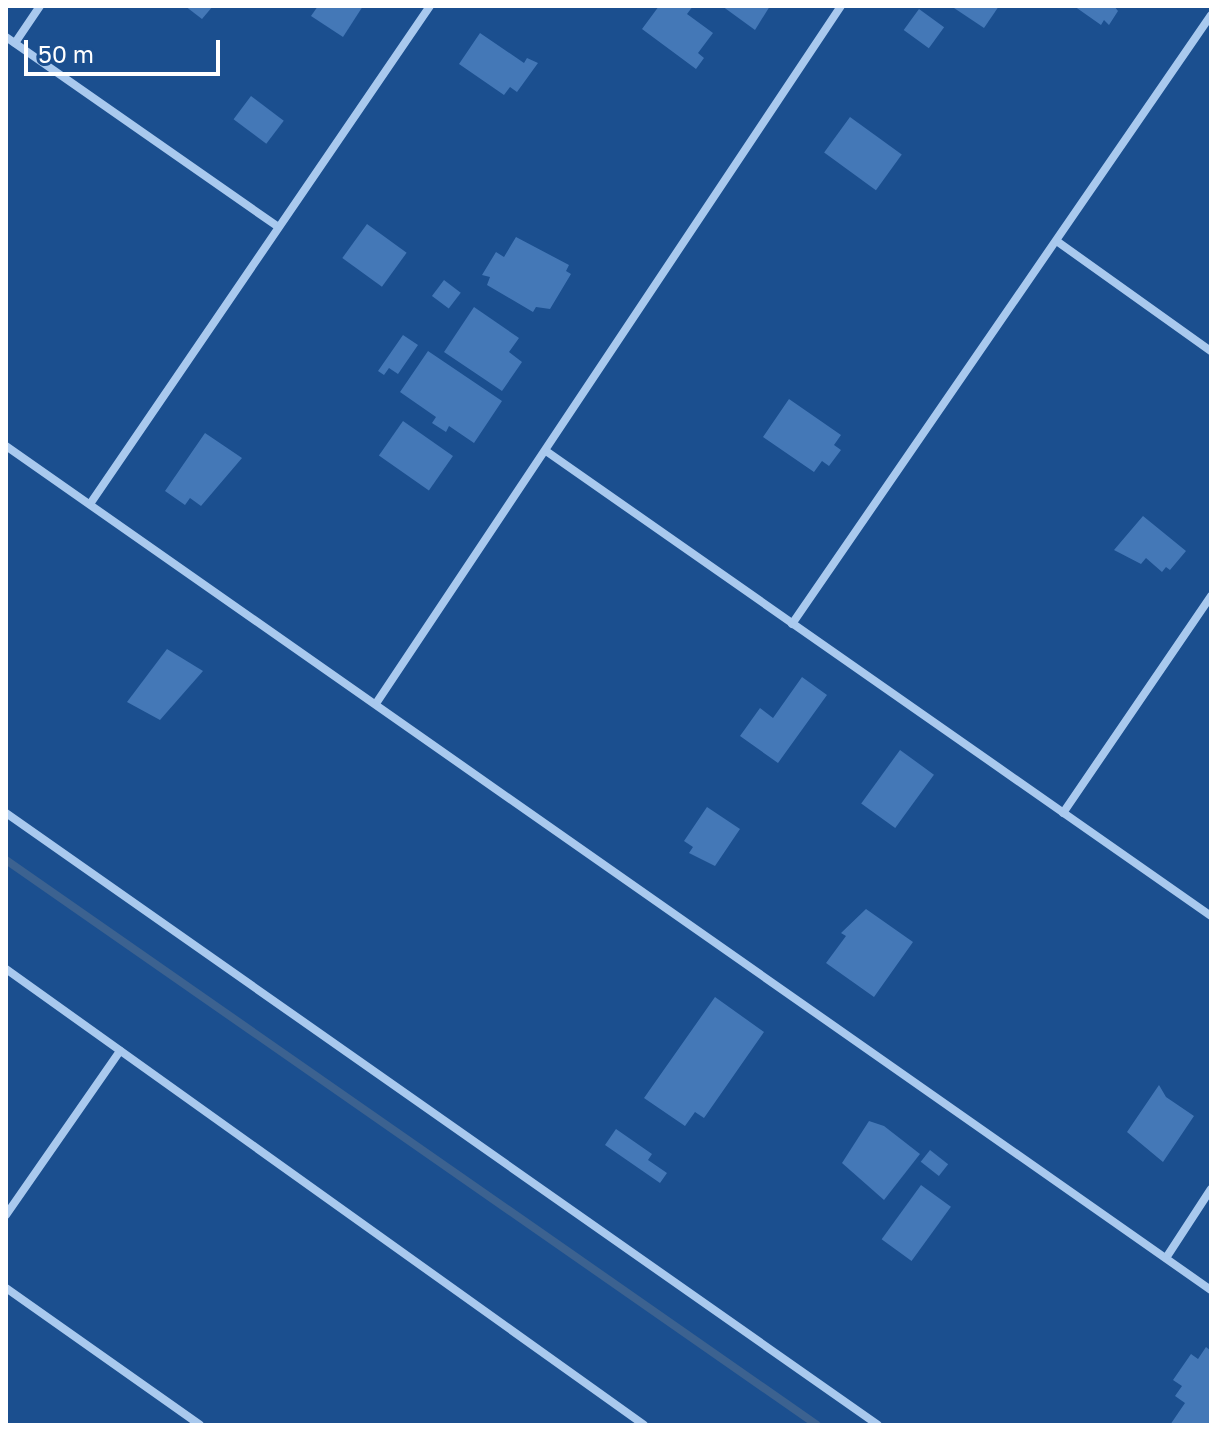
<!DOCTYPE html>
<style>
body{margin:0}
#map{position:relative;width:1217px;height:1431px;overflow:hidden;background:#1b4f8f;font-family:"Golos Text",sans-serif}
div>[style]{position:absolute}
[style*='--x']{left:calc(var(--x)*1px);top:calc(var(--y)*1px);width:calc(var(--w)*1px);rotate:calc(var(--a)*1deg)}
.stream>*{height:8px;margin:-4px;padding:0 4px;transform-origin:4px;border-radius:4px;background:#3c6290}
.building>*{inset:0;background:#4478b7;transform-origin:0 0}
.minor>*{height:8px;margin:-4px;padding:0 4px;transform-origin:4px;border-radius:4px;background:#a9c9ee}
span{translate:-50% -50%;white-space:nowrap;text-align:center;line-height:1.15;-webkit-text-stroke:7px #1b4f8f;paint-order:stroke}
.frame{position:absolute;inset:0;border:8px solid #fff;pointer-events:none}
.scale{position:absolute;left:24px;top:40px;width:196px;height:36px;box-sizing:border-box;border:4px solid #fff;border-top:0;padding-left:10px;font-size:24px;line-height:28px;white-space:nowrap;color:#fff;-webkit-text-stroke:6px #1b4f8f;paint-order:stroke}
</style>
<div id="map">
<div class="stream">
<i style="--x:6;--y:860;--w:988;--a:34.86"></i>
</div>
<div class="building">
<i style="clip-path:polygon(185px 6px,213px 6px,202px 19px)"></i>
<i style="clip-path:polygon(318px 6px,363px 6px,343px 37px,311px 16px)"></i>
<i style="clip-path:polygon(659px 6px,693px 6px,687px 14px,713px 33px,698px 53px,704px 58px,696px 69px,642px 29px)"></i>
<i style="clip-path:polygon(722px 6px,770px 6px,755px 30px)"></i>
<i style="clip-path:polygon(951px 6px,999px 6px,984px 28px)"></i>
<i style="clip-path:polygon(1074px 6px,1114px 6px,1118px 11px,1109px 25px,1104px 20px,1101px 25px)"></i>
<i style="left:919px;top:9px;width:31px;height:26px;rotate:36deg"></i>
<i style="clip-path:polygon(480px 33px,524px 63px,527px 58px,538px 63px,517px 92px,510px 87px,504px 95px,459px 64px)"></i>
<i style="left:251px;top:96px;width:41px;height:29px;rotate:37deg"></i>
<i style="left:850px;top:117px;width:64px;height:44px;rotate:36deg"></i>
<i style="left:367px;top:224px;width:49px;height:42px;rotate:36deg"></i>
<i style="clip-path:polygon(516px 237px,569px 265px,566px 271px,571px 274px,550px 309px,536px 307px,533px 312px,487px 285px,490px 277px,482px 275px,496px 252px,504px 257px)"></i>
<i style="left:444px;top:280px;width:21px;height:20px;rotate:37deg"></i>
<i style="clip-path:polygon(474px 307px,519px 338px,509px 352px,522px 362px,502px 391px,444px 352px)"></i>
<i style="clip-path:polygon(403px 335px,418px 345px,398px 374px,389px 368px,384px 375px,378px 371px)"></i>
<i style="clip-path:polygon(428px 351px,502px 401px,474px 443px,449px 426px,446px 432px,432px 423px,436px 417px,400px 392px)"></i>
<i style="clip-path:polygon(789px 399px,841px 435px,834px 445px,841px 450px,829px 466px,822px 461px,814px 472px,763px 437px)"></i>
<i style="left:403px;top:421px;width:61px;height:42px;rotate:35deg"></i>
<i style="clip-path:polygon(205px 433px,242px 458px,201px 506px,190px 498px,185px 505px,165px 491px)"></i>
<i style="clip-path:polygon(1143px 516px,1186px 551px,1170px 570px,1166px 567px,1162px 572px,1146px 558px,1141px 564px,1114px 550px)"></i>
<i style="clip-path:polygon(167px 649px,203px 671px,160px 720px,127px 702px)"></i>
<i style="clip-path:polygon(802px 677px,827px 695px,778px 763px,740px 736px,760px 708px,773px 718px)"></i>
<i style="left:900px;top:750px;width:42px;height:66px;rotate:36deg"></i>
<i style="clip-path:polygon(707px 807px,740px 829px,715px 866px,689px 853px,693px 847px,684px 841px)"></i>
<i style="clip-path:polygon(866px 909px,913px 942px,874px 997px,826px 963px,846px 936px,841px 933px)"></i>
<i style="clip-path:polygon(715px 997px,764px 1032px,704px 1118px,695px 1112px,685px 1126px,644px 1098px)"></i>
<i style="clip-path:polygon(1159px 1085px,1166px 1097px,1194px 1116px,1163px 1162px,1127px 1132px)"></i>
<i style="clip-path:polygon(869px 1121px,884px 1126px,920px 1154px,884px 1200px,842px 1163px)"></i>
<i style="clip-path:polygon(616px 1129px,652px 1154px,648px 1160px,667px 1173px,660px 1183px,605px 1145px)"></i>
<i style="left:930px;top:1150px;width:23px;height:15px;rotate:38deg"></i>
<i style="left:921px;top:1185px;width:37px;height:67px;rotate:36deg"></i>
<i style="clip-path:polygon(1206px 1347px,1211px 1351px,1211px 1423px,1170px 1425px,1185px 1403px,1175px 1396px,1182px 1386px,1173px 1380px,1191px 1354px,1198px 1359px)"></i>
</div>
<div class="minor">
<i style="--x:6;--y:37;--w:330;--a:34.9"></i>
<i style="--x:15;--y:43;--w:45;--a:-56"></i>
<i style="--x:1058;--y:242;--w:188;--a:35.5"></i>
<i style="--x:6;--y:446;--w:1471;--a:35.01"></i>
<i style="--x:546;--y:451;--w:811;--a:34.96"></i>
<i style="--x:90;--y:504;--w:603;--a:-55.68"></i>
<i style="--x:792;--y:624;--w:739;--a:-55.47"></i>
<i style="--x:377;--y:702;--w:836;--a:-56.31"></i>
<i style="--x:6;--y:813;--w:1065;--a:35.06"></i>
<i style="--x:1063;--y:813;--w:263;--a:-55.7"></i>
<i style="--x:6;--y:969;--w:784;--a:35.55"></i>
<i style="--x:6;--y:1215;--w:200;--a:-55.2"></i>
<i style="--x:1166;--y:1258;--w:82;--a:-56.9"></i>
<i style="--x:6;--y:1288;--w:237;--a:35.2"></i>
</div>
<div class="frame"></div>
<div class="scale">50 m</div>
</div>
